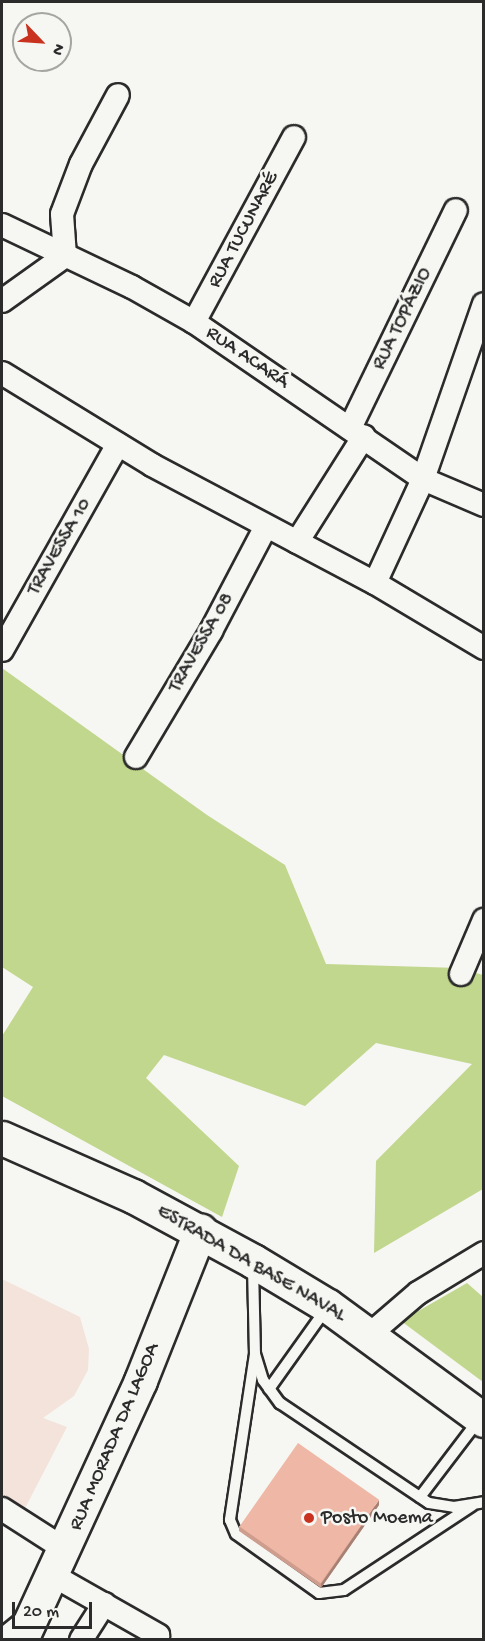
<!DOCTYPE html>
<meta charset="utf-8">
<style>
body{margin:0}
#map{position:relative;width:485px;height:1641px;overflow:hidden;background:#f6f6f2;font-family:"Gochi Hand",sans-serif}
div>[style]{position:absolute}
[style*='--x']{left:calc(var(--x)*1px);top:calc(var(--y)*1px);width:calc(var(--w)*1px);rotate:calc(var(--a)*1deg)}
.built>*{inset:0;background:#f4e3db}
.green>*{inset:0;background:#c1d78d}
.roads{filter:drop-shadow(2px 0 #2b2b2b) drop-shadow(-2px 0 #2b2b2b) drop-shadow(0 2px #2b2b2b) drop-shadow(0 -2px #2b2b2b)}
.lane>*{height:10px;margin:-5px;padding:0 5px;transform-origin:5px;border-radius:5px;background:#f6f6f2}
.street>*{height:22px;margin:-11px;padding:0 11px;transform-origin:11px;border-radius:11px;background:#f6f6f2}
.secondary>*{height:32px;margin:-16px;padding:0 16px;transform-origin:16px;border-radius:16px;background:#f6f6f2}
.primary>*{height:33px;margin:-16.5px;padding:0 16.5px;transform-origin:16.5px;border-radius:16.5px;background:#f6f6f2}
.wall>*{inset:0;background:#ce9d8e}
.shaded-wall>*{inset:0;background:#a78074}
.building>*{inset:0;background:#efb7a5;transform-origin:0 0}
.dots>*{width:16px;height:16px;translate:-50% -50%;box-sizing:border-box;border:3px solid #f6f6f2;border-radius:50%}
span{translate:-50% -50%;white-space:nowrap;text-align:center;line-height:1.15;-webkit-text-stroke:5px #f6f6f2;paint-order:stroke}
.street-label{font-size:20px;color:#2b2b2b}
.poi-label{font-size:20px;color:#2b2b2b}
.left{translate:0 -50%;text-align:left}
.frame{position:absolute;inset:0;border:3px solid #2b2b2b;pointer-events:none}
.north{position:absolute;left:12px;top:12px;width:60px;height:60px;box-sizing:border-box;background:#f6f6f2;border:2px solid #a5a5a2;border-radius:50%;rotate:115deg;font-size:16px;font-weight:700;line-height:24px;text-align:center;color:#2b2b2b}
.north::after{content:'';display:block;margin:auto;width:21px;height:27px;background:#c8321e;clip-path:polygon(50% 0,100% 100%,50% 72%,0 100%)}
.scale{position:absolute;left:12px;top:1602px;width:80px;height:27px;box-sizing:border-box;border:3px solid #2b2b2b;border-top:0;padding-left:8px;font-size:18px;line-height:21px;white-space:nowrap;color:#2b2b2b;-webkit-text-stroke:4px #f6f6f2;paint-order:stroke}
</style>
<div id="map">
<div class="built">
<i style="clip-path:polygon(2px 1279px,80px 1317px,89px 1349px,88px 1370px,74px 1396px,43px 1418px,67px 1427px,20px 1518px,2px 1506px)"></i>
</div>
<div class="green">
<i style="clip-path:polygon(2px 668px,207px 815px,285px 865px,326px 964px,459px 968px,483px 975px,483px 1189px,374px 1253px,376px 1161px,472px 1064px,376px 1043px,305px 1106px,164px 1055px,146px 1078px,239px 1166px,222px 1217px,2px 1096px,2px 1036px,33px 987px,2px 967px)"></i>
<i style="clip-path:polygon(467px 1283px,483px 1297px,483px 1382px,401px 1321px)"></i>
</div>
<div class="roads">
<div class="lane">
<i style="--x:253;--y:1267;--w:87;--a:88.7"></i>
<i style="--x:255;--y:1354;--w:27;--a:73"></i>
<i style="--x:263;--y:1380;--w:29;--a:54"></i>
<i style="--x:280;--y:1403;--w:179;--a:33.9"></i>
<i style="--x:429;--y:1503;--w:25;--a:9"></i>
<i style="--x:454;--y:1507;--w:30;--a:-9"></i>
<i style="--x:255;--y:1354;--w:168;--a:98.6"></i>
<i style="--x:230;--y:1520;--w:15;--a:67"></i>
<i style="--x:236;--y:1534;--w:102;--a:35.4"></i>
<i style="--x:319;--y:1593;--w:25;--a:-7"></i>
<i style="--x:344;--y:1590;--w:154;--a:-33.4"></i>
<i style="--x:269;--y:1389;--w:98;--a:-54.5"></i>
<i style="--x:420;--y:1497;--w:96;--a:-52.7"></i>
</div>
<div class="street">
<i style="--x:2;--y:225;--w:144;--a:25.5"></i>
<i style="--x:132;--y:287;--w:71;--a:29.4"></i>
<i style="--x:194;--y:322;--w:278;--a:34.4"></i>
<i style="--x:423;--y:479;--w:66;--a:23.1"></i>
<i style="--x:2;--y:301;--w:77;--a:-35.5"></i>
<i style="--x:65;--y:256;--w:42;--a:-94.1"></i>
<i style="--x:62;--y:214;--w:53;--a:-69.2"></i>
<i style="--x:81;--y:164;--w:78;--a:-61.8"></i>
<i style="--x:194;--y:322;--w:210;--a:-61.6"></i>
<i style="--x:2;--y:373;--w:176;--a:31.5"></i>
<i style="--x:152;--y:465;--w:252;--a:27.9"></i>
<i style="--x:375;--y:583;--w:127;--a:30.8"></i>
<i style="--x:350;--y:428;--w:242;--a:-64.1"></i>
<i style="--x:297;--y:542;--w:125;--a:-57.7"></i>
<i style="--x:375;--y:583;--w:115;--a:-65.2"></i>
<i style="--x:423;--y:479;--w:185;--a:-70.8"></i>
<i style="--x:2;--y:650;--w:236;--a:-60.6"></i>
<i style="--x:136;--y:757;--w:147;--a:-59.2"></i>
<i style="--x:211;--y:631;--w:116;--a:-62.3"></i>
<i style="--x:461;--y:974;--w:59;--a:-66.9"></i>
<i style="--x:369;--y:1335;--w:65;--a:-40.6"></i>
<i style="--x:418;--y:1293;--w:77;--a:-31.2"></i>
<i style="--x:2;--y:1509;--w:76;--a:32.6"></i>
<i style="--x:54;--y:1576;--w:120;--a:29.6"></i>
<i style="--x:3;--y:1640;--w:36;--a:-39"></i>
<i style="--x:81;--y:1640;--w:43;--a:-57.4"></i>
</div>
<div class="secondary">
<i style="--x:22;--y:1640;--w:285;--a:-65.3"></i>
<i style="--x:141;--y:1381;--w:162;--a:-68.3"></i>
</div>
<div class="primary">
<i style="--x:2;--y:1138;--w:143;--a:23.9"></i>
<i style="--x:133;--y:1196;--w:136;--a:28.4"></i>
<i style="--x:253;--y:1261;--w:87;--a:31"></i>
<i style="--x:328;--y:1306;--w:193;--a:36.2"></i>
</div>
</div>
<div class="wall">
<i style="clip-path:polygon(379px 1505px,321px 1588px,239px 1531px,239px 1526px)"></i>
</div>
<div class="shaded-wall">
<i style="clip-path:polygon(379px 1500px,379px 1505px,321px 1588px,321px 1584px)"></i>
</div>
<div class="building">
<i style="left:298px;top:1443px;width:99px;height:102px;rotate:35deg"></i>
</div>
<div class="dots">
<i style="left:309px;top:1518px;background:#c8321e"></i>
</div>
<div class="street-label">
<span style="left:244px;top:230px;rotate:-62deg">RUA TUCUNARÉ</span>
<span style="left:403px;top:319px;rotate:-64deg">RUA TOPÁZIO</span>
<span style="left:247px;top:358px;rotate:34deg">RUA ACARÁ</span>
<span style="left:60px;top:547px;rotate:-60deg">TRAVESSA 10</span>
<span style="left:202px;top:643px;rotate:-60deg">TRAVESSA 08</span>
<span style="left:251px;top:1264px;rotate:30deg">ESTRADA DA BASE NAVAL</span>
<span style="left:115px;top:1437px;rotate:-67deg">RUA MORADA DA LAGOA</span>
</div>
<div class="poi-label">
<span class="left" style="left:321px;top:1518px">Posto Moema</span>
</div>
<div class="frame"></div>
<div class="north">N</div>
<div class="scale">20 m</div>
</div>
